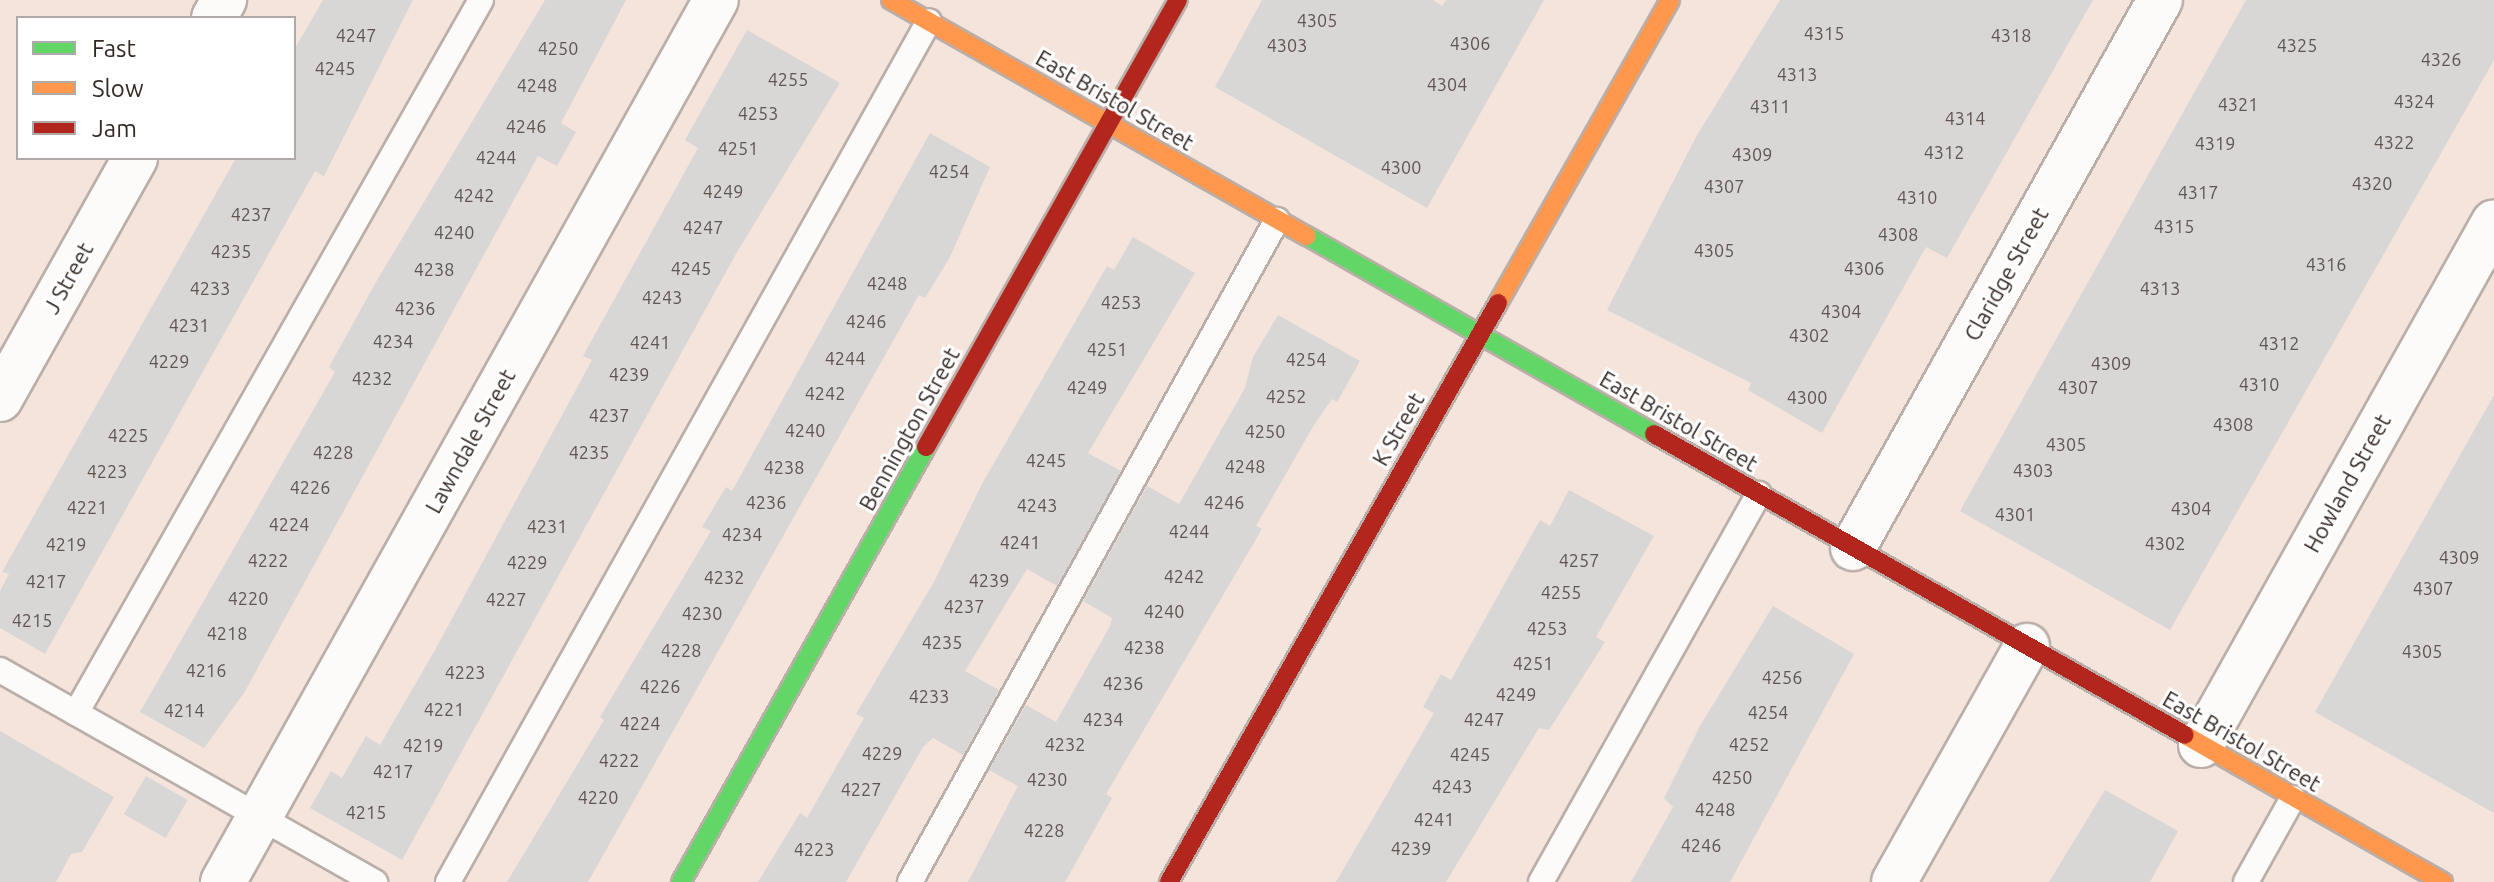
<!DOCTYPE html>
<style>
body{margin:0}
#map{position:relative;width:2494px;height:882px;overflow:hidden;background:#f4e4dc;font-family:Ubuntu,sans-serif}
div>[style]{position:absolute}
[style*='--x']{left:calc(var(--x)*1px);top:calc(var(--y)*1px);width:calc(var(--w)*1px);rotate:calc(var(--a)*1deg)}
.building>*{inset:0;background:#d9d6d6;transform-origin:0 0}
.roads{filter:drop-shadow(2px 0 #baaea8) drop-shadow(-2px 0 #baaea8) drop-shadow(0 2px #baaea8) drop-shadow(0 -2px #baaea8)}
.lane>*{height:24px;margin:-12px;padding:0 12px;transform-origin:12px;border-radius:12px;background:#fdfbfa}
.street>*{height:44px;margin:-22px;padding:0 22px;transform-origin:22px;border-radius:22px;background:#fdfbfa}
.fast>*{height:18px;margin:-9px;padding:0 9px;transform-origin:9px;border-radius:9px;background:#63d668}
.slow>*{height:18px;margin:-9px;padding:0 9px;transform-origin:9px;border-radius:9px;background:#ff974d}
.jam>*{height:18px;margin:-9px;padding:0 9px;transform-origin:9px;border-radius:9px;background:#b3261e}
span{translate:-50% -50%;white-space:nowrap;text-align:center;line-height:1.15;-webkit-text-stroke:6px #fff;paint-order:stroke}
.number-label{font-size:18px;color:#5f5551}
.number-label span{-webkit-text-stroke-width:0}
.street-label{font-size:22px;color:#362a25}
.legend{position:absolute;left:16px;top:16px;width:280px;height:144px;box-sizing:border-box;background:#fff;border:2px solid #afaaa8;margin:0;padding:10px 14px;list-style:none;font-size:24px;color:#362a25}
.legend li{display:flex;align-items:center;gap:16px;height:40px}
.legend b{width:40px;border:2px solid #afaaa8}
</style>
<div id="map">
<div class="building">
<i style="clip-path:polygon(323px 0,413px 0,324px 176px,315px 171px,45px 654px,0 628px,0 591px,9px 574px,2px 572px,236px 158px,294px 158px,294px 50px)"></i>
<i style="clip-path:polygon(545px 0,626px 0,561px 123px,576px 132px,557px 166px,538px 156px,244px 693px,204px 748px,140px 712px,335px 372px,329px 367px,376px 282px)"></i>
<i style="clip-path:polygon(1262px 0,1433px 0,1442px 6px,1446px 0,1544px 0,1427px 208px,1215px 87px)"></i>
<i style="clip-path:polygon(1780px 0,2093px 0,1947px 258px,1926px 247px,1822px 433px,1748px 390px,1751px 383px,1607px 310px,1696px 137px)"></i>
<i style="clip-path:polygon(2246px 0,2494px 0,2494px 60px,2170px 630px,1960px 511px)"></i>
<i style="clip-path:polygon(747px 30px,840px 83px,737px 252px,402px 860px,310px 808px,331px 771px,342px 778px,366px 736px,380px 745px,435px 650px,592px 360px,583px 356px,698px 148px,685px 140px)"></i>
<i style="clip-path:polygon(930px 133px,990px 167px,949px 259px,925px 298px,919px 295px,588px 882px,507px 882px,604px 720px,600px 717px,711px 531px,702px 527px,726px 487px,732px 491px)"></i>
<i style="clip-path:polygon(1133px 237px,1195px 273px,1088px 453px,1121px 471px,1057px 586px,1027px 569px,965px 671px,999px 690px,963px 755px,933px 738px,923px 747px,846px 882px,758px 882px,800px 813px,807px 818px,864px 718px,856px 714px,935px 580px,982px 484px,1107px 266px,1114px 270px)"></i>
<i style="clip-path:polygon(1278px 315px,1360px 361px,1337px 402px,1332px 399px,1314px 425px,1256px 526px,1262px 529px,1106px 794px,1112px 798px,1065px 882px,968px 882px,1018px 786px,989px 770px,1026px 705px,1056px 722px,1110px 626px,1112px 618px,1083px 601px,1147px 486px,1179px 504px,1245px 388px,1253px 357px)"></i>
<i style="clip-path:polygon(2494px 395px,2494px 813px,2315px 712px)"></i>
<i style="clip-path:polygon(1569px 490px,1654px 536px,1596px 637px,1605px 642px,1549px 730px,1539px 728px,1446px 882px,1336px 882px,1434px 713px,1423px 707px,1441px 674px,1451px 680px,1540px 520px,1550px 526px)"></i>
<i style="clip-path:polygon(1773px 606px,1854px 654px,1730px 882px,1631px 882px,1673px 807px,1664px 798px,1700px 726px)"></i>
<i style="clip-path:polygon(0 731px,114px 797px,82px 852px,71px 854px,56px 882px,0 882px)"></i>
<i style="left:146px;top:776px;width:48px;height:44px;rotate:30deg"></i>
<i style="clip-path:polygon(2105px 790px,2178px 831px,2150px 882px,2049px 882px)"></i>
</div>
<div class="roads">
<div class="lane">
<i style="--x:0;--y:670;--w:431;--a:29.5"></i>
<i style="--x:76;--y:713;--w:820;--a:-60.4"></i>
<i style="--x:448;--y:882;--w:986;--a:-60.81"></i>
<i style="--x:910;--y:882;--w:757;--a:-61"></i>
<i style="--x:1541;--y:882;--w:445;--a:-60.7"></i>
<i style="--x:2246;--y:882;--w:96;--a:-60.8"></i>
</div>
<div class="street">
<i style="--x:214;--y:18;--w:21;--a:-61"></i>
<i style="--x:0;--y:399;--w:276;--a:-60.7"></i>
<i style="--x:1853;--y:548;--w:628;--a:-60.74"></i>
<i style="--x:2201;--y:745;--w:599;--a:-60.74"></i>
<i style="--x:223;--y:882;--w:1010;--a:-60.8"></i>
<i style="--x:1894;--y:882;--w:271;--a:-60.6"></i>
</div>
<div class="fast">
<i style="--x:1307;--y:236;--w:400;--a:29.7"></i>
<i style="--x:681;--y:882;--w:499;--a:-60.6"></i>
</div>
<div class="slow">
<i style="--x:891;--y:0;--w:478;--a:29.6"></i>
<i style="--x:1498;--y:303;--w:348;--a:-60.4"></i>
<i style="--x:2185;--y:735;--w:297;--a:29.7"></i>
</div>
<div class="jam">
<i style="--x:1654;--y:434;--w:610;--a:29.55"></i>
<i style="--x:926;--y:447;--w:513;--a:-60.59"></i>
<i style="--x:1169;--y:882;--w:666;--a:-60.39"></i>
</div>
</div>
<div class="number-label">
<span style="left:1317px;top:20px">4305</span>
<span style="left:1824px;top:33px">4315</span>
<span style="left:356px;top:35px">4247</span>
<span style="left:2011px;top:35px">4318</span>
<span style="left:1470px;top:43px">4306</span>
<span style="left:1287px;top:45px">4303</span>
<span style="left:2297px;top:45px">4325</span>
<span style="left:558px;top:48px">4250</span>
<span style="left:2441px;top:59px">4326</span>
<span style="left:335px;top:68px">4245</span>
<span style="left:1797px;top:74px">4313</span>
<span style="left:788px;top:79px">4255</span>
<span style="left:1447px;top:84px">4304</span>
<span style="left:537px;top:85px">4248</span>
<span style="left:2414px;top:101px">4324</span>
<span style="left:2238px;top:104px">4321</span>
<span style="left:1770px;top:106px">4311</span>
<span style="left:758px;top:113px">4253</span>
<span style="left:1965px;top:118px">4314</span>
<span style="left:526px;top:126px">4246</span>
<span style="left:2394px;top:142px">4322</span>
<span style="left:2215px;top:143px">4319</span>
<span style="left:738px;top:148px">4251</span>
<span style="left:1944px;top:152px">4312</span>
<span style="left:1752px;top:154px">4309</span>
<span style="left:496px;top:157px">4244</span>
<span style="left:1401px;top:167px">4300</span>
<span style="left:949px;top:171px">4254</span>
<span style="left:2372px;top:183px">4320</span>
<span style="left:1724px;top:186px">4307</span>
<span style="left:723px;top:191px">4249</span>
<span style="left:2198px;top:192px">4317</span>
<span style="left:474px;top:195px">4242</span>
<span style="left:1917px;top:197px">4310</span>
<span style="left:251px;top:214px">4237</span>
<span style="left:2174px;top:226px">4315</span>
<span style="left:703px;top:227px">4247</span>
<span style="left:454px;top:232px">4240</span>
<span style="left:1898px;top:234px">4308</span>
<span style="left:1714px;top:250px">4305</span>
<span style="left:231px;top:251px">4235</span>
<span style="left:2326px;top:264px">4316</span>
<span style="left:691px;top:268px">4245</span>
<span style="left:1864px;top:268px">4306</span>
<span style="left:434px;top:269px">4238</span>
<span style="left:887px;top:283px">4248</span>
<span style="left:210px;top:288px">4233</span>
<span style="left:2160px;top:288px">4313</span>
<span style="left:662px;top:297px">4243</span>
<span style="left:1121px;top:302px">4253</span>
<span style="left:415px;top:308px">4236</span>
<span style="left:1841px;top:311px">4304</span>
<span style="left:866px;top:321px">4246</span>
<span style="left:189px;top:325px">4231</span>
<span style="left:1809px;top:335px">4302</span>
<span style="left:393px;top:341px">4234</span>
<span style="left:650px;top:342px">4241</span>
<span style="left:2279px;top:343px">4312</span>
<span style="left:1107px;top:349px">4251</span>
<span style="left:845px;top:358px">4244</span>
<span style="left:1306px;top:359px">4254</span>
<span style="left:169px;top:361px">4229</span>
<span style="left:2111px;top:363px">4309</span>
<span style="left:629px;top:374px">4239</span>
<span style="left:372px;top:378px">4232</span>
<span style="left:2259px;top:384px">4310</span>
<span style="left:1087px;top:387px">4249</span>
<span style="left:2078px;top:387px">4307</span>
<span style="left:825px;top:393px">4242</span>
<span style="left:1286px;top:396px">4252</span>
<span style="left:1807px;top:397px">4300</span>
<span style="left:609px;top:415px">4237</span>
<span style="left:2233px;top:424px">4308</span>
<span style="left:805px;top:430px">4240</span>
<span style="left:1265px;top:431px">4250</span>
<span style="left:128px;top:435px">4225</span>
<span style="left:2066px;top:444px">4305</span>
<span style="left:333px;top:452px">4228</span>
<span style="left:589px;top:452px">4235</span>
<span style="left:1046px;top:460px">4245</span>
<span style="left:1245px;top:466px">4248</span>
<span style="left:784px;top:467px">4238</span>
<span style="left:2033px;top:470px">4303</span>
<span style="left:107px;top:471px">4223</span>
<span style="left:310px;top:487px">4226</span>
<span style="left:766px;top:502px">4236</span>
<span style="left:1224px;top:502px">4246</span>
<span style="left:1037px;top:505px">4243</span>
<span style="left:87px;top:507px">4221</span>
<span style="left:2191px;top:508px">4304</span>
<span style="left:2015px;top:514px">4301</span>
<span style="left:289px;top:524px">4224</span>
<span style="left:547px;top:526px">4231</span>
<span style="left:1189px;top:531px">4244</span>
<span style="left:742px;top:534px">4234</span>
<span style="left:1020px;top:542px">4241</span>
<span style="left:2165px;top:543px">4302</span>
<span style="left:66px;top:544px">4219</span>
<span style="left:2459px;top:557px">4309</span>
<span style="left:268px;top:560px">4222</span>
<span style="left:1579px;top:560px">4257</span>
<span style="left:527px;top:562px">4229</span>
<span style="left:1184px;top:576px">4242</span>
<span style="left:724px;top:577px">4232</span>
<span style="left:989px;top:580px">4239</span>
<span style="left:46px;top:581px">4217</span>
<span style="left:2433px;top:588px">4307</span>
<span style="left:1561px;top:592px">4255</span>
<span style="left:248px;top:598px">4220</span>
<span style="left:506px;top:599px">4227</span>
<span style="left:964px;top:606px">4237</span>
<span style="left:1164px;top:611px">4240</span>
<span style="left:702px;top:613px">4230</span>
<span style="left:32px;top:620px">4215</span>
<span style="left:1547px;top:628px">4253</span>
<span style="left:227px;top:633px">4218</span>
<span style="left:942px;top:642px">4235</span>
<span style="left:1144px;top:647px">4238</span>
<span style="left:681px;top:650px">4228</span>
<span style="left:2422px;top:651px">4305</span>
<span style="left:1533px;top:663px">4251</span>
<span style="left:206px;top:670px">4216</span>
<span style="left:465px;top:672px">4223</span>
<span style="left:1782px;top:677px">4256</span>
<span style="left:1123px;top:683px">4236</span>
<span style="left:660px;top:686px">4226</span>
<span style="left:1516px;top:694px">4249</span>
<span style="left:929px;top:696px">4233</span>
<span style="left:444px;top:709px">4221</span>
<span style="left:184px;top:710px">4214</span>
<span style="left:1768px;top:712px">4254</span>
<span style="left:1103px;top:719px">4234</span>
<span style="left:1484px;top:719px">4247</span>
<span style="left:640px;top:723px">4224</span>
<span style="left:1065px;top:744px">4232</span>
<span style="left:1749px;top:744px">4252</span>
<span style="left:423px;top:745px">4219</span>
<span style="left:882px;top:753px">4229</span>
<span style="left:1470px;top:754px">4245</span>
<span style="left:619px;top:760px">4222</span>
<span style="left:393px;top:771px">4217</span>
<span style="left:1732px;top:777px">4250</span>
<span style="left:1047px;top:779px">4230</span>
<span style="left:1452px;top:786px">4243</span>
<span style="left:861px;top:789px">4227</span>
<span style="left:598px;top:797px">4220</span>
<span style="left:1715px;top:809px">4248</span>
<span style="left:366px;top:812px">4215</span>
<span style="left:1434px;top:819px">4241</span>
<span style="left:1044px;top:830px">4228</span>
<span style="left:1701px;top:845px">4246</span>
<span style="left:1411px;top:848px">4239</span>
<span style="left:814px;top:849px">4223</span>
</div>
<div class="street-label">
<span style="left:1115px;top:100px;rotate:30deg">East Bristol Street</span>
<span style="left:2006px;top:274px;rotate:-61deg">Claridge Street</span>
<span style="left:68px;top:278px;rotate:-61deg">J Street</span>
<span style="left:1679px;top:421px;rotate:30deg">East Bristol Street</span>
<span style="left:909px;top:429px;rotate:-61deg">Bennington Street</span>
<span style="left:1398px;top:429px;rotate:-60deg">K Street</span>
<span style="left:470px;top:441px;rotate:-61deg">Lawndale Street</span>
<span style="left:2347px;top:483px;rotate:-61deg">Howland Street</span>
<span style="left:2242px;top:741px;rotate:30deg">East Bristol Street</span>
</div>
<ul class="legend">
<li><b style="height:10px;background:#63d668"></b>Fast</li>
<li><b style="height:10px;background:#ff974d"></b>Slow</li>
<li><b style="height:10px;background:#b3261e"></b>Jam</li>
</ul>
</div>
